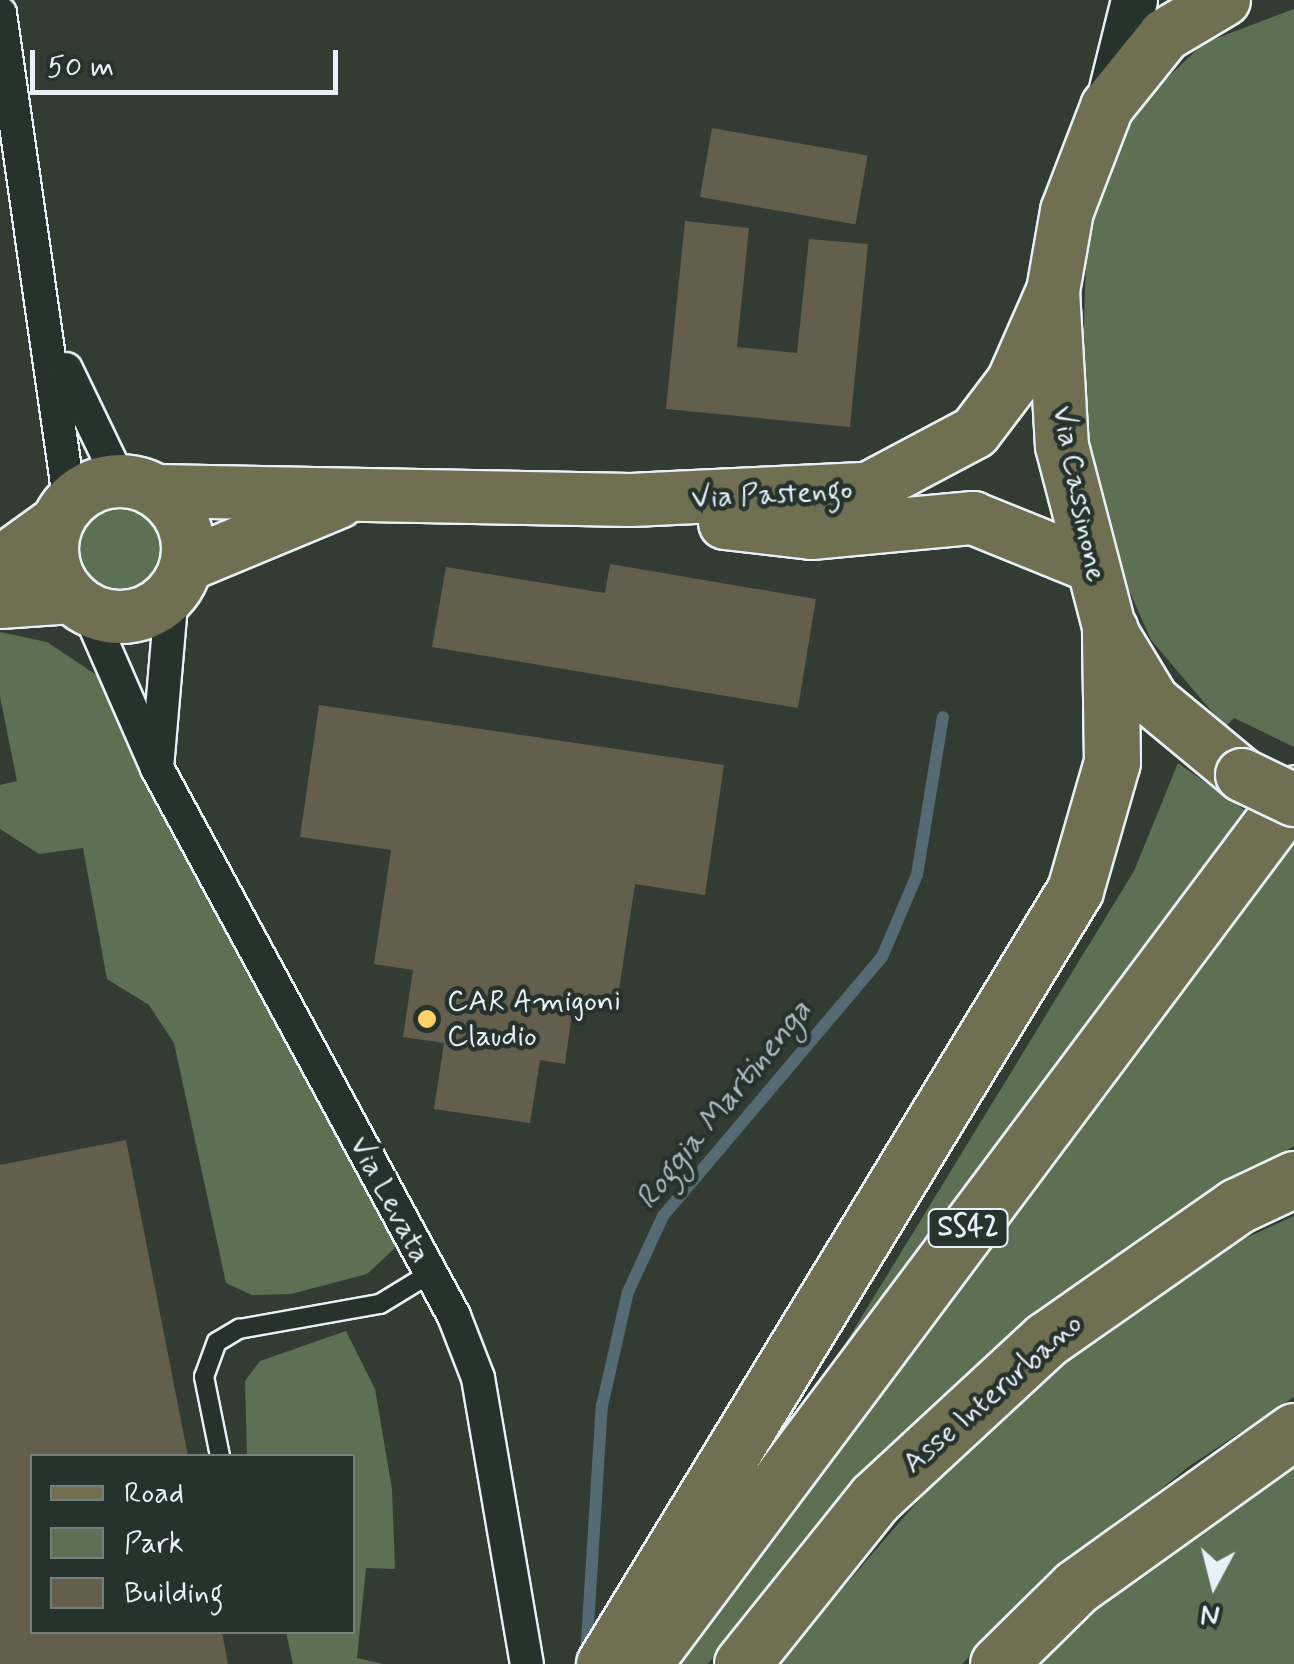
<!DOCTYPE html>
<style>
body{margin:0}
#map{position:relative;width:1294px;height:1664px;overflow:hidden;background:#323c33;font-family:Mynerve,sans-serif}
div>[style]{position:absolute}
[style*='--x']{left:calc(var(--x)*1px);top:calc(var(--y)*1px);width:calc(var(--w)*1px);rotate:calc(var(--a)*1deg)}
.green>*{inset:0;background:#5d7053}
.round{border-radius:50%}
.stream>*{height:12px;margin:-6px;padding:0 6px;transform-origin:6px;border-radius:6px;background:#556b73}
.building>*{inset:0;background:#645e4d;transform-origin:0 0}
.roads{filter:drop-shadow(2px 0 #e8f1f8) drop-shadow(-2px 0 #e8f1f8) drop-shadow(0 2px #e8f1f8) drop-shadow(0 -2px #e8f1f8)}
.lane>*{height:18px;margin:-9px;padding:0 9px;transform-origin:9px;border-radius:9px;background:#26332d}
.street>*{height:32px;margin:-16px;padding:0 16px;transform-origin:16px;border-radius:16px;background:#26332d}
.secondary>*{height:45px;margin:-22.5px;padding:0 22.5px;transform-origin:22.5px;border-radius:22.5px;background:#26332d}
.primary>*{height:52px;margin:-26px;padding:0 26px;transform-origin:26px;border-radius:26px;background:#706f52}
.primary>.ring{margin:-26px;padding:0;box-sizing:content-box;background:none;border:52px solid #706f52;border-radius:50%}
.highway>*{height:55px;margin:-27.5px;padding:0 27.5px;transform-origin:27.5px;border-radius:27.5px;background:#706f52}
.bridges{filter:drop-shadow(2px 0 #e8f1f8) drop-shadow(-2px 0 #e8f1f8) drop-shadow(0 2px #e8f1f8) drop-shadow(0 -2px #e8f1f8)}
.primary-bridge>*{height:52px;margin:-26px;padding:0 26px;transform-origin:26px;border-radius:26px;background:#706f52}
.dots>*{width:28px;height:28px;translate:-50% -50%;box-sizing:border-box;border:5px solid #26332d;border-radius:50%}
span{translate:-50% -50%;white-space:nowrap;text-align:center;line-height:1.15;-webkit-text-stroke:9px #26332d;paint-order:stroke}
.shield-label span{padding:2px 8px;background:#26332d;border:2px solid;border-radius:8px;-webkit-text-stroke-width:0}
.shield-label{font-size:28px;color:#e8f1f8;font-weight:700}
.street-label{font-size:30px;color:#e8f1f8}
.poi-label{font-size:30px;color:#e8f1f8}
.left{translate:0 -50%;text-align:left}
.water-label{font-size:32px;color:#adbbc3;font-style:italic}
.legend{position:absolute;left:30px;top:1454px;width:325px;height:180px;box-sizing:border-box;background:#26332d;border:2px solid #747f7e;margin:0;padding:12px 18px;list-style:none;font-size:30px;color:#e8f1f8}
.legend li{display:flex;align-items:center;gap:20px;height:50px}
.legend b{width:50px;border:2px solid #747f7e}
.north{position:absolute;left:1164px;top:1534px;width:100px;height:100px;-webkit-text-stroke:8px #26332d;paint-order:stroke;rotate:187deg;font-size:28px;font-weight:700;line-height:40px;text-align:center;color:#e8f1f8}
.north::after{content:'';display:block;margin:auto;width:35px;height:45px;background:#e8f1f8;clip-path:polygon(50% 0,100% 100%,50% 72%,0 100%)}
.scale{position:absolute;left:30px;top:50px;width:308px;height:45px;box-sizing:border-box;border:5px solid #e8f1f8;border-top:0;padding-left:12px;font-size:30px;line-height:35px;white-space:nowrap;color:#e8f1f8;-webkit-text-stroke:8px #26332d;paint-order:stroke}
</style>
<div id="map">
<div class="green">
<i style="clip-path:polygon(1294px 9px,1294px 747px,1234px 718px,1225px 727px,1151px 640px,1120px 570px,1093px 471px,1082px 379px,1087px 233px,1126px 117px,1204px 43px)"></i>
<i class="round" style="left:77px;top:496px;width:94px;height:94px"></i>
<i style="clip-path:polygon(0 632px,47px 642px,98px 676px,396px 1247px,367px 1274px,291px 1294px,252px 1295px,226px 1283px,174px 1043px,149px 1005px,107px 979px,83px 848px,39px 854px,0 829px,0 785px,17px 781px,0 697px)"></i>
<i style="clip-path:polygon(1178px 763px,1249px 813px,787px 1439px,1134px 871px)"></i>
<i style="clip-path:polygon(1284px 838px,1294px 845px,1294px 1146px,1149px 1231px,983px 1360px,828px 1514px,708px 1664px,680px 1664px,881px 1375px)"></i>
<i style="clip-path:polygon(1294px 1216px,1294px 1397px,1188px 1467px,1013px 1609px,962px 1664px,777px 1664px,949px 1465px,1059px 1361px,1228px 1246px)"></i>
<i style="clip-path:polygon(346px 1331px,375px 1389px,392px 1489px,395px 1569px,366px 1568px,357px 1658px,383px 1664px,293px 1664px,286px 1632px,352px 1632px,352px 1456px,247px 1456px,245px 1381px,260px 1361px)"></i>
<i style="clip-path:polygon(1294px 1450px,1294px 1664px,1030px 1664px,1169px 1542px)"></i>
</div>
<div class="stream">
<i style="--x:586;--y:1657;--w:252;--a:-86.4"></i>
<i style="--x:602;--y:1406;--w:117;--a:-77.2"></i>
<i style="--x:628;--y:1292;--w:84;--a:-65.3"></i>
<i style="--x:663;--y:1216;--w:339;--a:-49.8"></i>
<i style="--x:882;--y:957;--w:89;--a:-66.9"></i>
<i style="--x:917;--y:875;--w:160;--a:-80.7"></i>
</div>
<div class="building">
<i style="left:712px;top:128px;width:158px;height:70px;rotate:10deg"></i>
<i style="clip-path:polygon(685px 221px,749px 228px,737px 347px,797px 353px,809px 239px,868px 244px,850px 427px,666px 409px)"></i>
<i style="clip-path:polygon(610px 564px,816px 599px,798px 708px,432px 647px,446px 567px,605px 593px)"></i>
<i style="clip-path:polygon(319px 705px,724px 765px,705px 895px,635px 884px,617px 1003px,574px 998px,565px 1064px,540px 1060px,530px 1123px,434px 1109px,444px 1043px,403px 1037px,413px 970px,374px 964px,391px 850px,300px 837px)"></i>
<i style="clip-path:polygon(126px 1140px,188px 1456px,32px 1456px,32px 1632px,222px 1632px,228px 1664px,0 1664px,0 1165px)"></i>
</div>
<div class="roads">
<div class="lane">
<i style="--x:220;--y:1456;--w:81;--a:-101.4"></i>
<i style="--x:204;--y:1377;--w:37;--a:-70"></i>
<i style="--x:217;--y:1342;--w:26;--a:-31"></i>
<i style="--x:239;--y:1329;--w:143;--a:-10.1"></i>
<i style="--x:380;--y:1304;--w:57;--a:-31.5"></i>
</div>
<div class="street">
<i style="--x:0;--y:13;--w:494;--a:81.9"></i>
<i style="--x:66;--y:369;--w:124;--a:64.3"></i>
<i style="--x:88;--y:610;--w:172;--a:66.4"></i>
<i style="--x:157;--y:768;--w:176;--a:-85.1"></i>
<i style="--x:157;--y:768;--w:623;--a:61.54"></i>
<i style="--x:454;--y:1316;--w:66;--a:68.8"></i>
<i style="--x:478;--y:1378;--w:290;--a:80.3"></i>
</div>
<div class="secondary">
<i style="--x:1108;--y:105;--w:108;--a:-76.1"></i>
</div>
<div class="primary">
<i style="--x:1224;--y:0;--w:69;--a:149.3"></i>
<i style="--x:1165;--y:35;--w:92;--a:128.9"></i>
<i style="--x:1107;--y:107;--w:111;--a:111"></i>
<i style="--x:1067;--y:211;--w:81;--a:99.9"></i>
<i style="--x:1053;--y:291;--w:155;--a:86.7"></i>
<i style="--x:1062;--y:446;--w:190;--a:75.4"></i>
<i style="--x:1110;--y:630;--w:83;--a:58.8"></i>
<i style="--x:1153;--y:701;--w:116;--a:39.7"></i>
<i class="ring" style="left:52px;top:481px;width:84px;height:84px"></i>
<i style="--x:156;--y:491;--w:475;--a:1.1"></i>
<i style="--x:631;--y:500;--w:237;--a:-2.7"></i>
<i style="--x:868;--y:489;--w:121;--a:-28"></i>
<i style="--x:975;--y:432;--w:63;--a:-52.8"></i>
<i style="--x:1013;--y:382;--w:99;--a:-66.3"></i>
<i style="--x:725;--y:523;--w:87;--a:6.6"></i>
<i style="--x:811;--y:533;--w:163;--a:-5.3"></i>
<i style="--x:973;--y:518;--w:123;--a:22"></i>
<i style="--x:0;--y:563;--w:70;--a:-35.7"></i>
<i style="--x:187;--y:565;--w:164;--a:-22.6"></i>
<i style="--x:0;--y:602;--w:72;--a:-4"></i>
</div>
<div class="highway">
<i style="--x:604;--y:1664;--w:906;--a:-58.68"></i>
<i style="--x:1075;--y:890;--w:133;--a:-73.9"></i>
<i style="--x:1112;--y:762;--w:132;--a:-90.9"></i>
<i style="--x:643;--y:1664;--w:1087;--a:-53.22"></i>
<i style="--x:742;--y:1664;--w:213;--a:-51.3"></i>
<i style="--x:875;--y:1498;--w:234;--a:-42.8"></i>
<i style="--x:1047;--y:1339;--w:232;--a:-35"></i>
<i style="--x:1237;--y:1206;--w:63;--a:-25.3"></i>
<i style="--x:998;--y:1664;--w:110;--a:-44.6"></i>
<i style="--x:1076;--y:1587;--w:268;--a:-35.6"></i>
</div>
</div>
<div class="bridges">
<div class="primary-bridge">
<i style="--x:1242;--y:775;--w:58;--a:25.7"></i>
</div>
</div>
<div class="dots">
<i style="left:427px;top:1019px;background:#ffd166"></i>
</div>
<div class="shield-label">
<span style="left:968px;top:1228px">SS42</span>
</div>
<div class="street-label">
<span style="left:1078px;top:494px;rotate:79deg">Via Cassinone</span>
<span style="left:772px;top:495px;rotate:-3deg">Via Pastengo</span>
<span style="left:389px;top:1200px;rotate:62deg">Via Levata</span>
<span style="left:993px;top:1394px;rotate:-41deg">Asse Interurbano</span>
</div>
<div class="poi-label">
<span class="left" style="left:447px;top:1019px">CAR Amigoni<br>Claudio</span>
</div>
<div class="water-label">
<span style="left:724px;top:1105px;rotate:-51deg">Roggia Martinenga</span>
</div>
<ul class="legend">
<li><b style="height:12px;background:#706f52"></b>Road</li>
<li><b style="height:28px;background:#5d7053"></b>Park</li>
<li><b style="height:28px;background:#645e4d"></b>Building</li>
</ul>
<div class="north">N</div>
<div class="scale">50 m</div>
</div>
